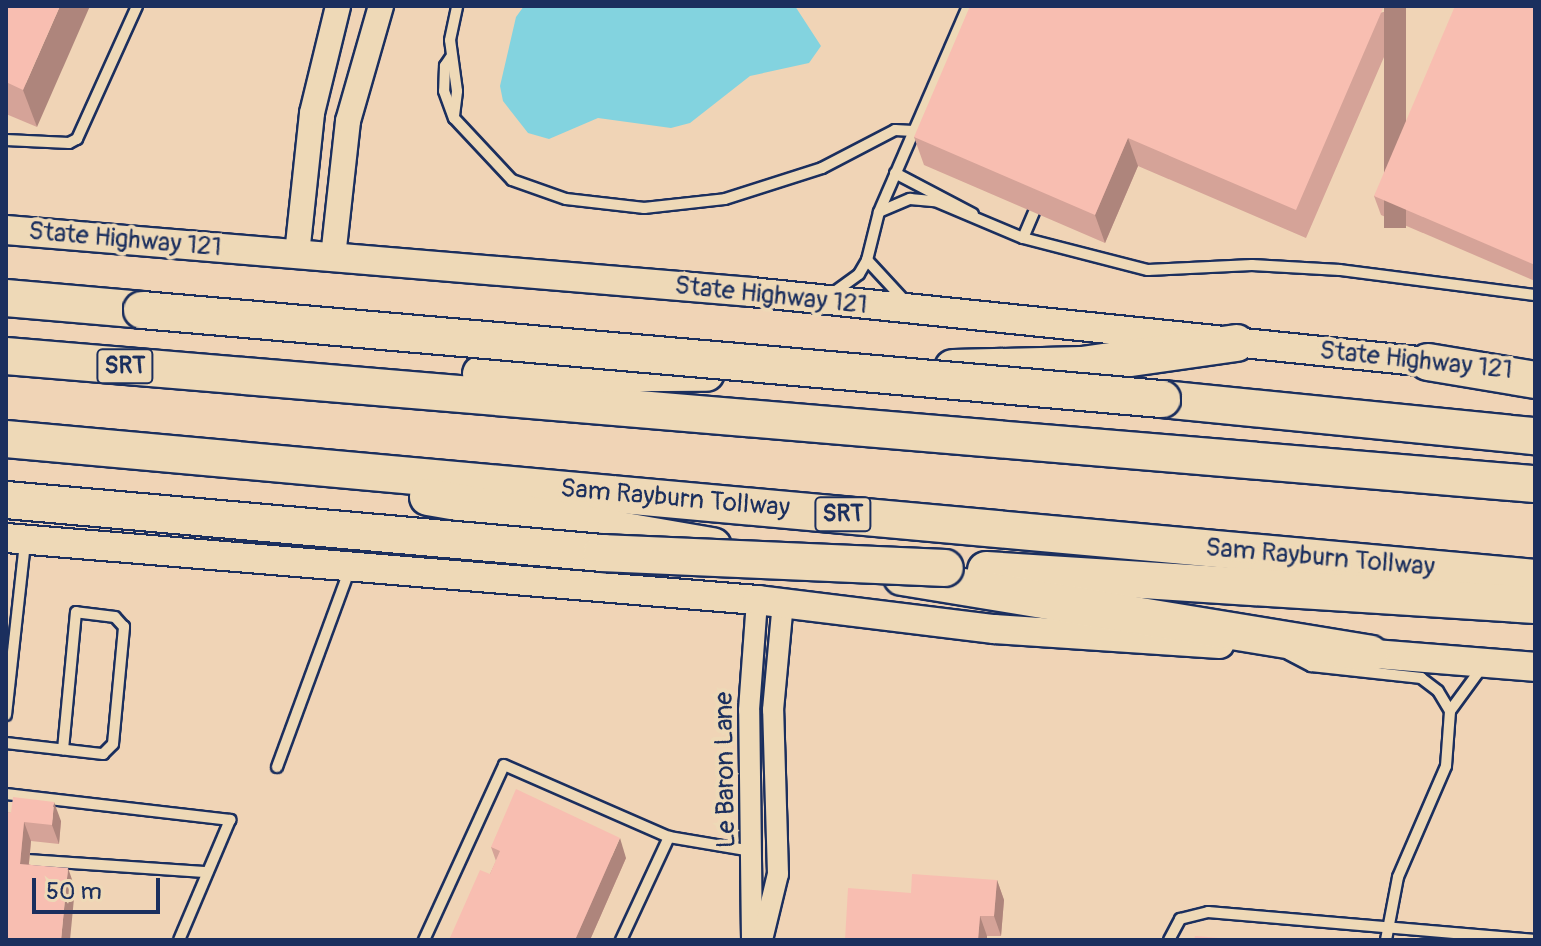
<!DOCTYPE html>
<style>
body{margin:0}
#map{position:relative;width:1541px;height:946px;overflow:hidden;background:#f0d4b6;font-family:Pangolin,sans-serif}
div>[style]{position:absolute}
[style*='--x']{left:calc(var(--x)*1px);top:calc(var(--y)*1px);width:calc(var(--w)*1px);rotate:calc(var(--a)*1deg)}
.water>*{inset:0;background:#83d3df}
.roads{filter:drop-shadow(2px 0 #1b2f5e) drop-shadow(-2px 0 #1b2f5e) drop-shadow(0 2px #1b2f5e) drop-shadow(0 -2px #1b2f5e)}
.service>*{height:10px;margin:-5px;padding:0 5px;transform-origin:5px;border-radius:5px;background:#eed9b7}
.minor>*{height:20px;margin:-10px;padding:0 10px;transform-origin:10px;border-radius:10px;background:#eed9b7}
.tertiary>*{height:24px;margin:-12px;padding:0 12px;transform-origin:12px;border-radius:12px;background:#eed9b7}
.secondary>*{height:28px;margin:-14px;padding:0 14px;transform-origin:14px;border-radius:14px;background:#eed9b7}
.motorway>*{height:36px;margin:-18px;padding:0 18px;transform-origin:18px;border-radius:18px;background:#eed9b7}
.bridges{filter:drop-shadow(2px 0 #1b2f5e) drop-shadow(-2px 0 #1b2f5e) drop-shadow(0 2px #1b2f5e) drop-shadow(0 -2px #1b2f5e)}
.motorway-bridge>*{height:36px;margin:-18px;padding:0 18px;transform-origin:18px;border-radius:18px;background:#eed9b7}
.wall>*{inset:0;background:#d5a398}
.shaded-wall>*{inset:0;background:#ae857c;transform-origin:0 0}
.building>*{inset:0;background:#f8beb1}
span{translate:-50% -50%;white-space:nowrap;text-align:center;line-height:1.15;-webkit-text-stroke:8px #eed9b7;paint-order:stroke}
.shield-label span{padding:2px 6px;background:#eed9b7;border:2px solid;border-radius:6px;-webkit-text-stroke-width:0}
.shield-label{font-size:24px;color:#1b2f5e;font-weight:700}
.street-label{font-size:26px;color:#1b2f5e}
.frame{position:absolute;inset:0;border:8px solid #1b2f5e;pointer-events:none}
.scale{position:absolute;left:32px;top:878px;width:128px;height:36px;box-sizing:border-box;border:4px solid #1b2f5e;border-top:0;padding-left:10px;font-size:24px;line-height:28px;white-space:nowrap;color:#1b2f5e;-webkit-text-stroke:6px #eed9b7;paint-order:stroke}
</style>
<div id="map">
<div class="water">
<i style="clip-path:polygon(524px 6px,795px 6px,821px 46px,809px 63px,750px 76px,690px 123px,671px 128px,598px 118px,549px 139px,528px 133px,503px 101px,500px 86px,516px 17px)"></i>
</div>
<div class="roads">
<div class="service">
<i style="--x:451;--y:57;--w:11;--a:124"></i>
<i style="--x:445;--y:66;--w:25;--a:92"></i>
<i style="--x:444;--y:91;--w:29;--a:70"></i>
<i style="--x:454;--y:118;--w:85;--a:46.9"></i>
<i style="--x:512;--y:180;--w:57;--a:19.4"></i>
<i style="--x:566;--y:199;--w:79;--a:6.6"></i>
<i style="--x:644;--y:208;--w:81;--a:-6.3"></i>
<i style="--x:725;--y:199;--w:102;--a:-17.7"></i>
<i style="--x:822;--y:168;--w:82;--a:-27.5"></i>
<i style="--x:895;--y:130;--w:18;--a:3"></i>
<i style="--x:454;--y:116;--w:25;--a:-83"></i>
<i style="--x:457;--y:91;--w:51;--a:-97.8"></i>
<i style="--x:450;--y:40;--w:35;--a:-78"></i>
<i style="--x:6;--y:140;--w:63;--a:2.7"></i>
<i style="--x:69;--y:143;--w:9;--a:-27"></i>
<i style="--x:77;--y:139;--w:146;--a:-65.7"></i>
<i style="--x:895;--y:173;--w:88;--a:27.7"></i>
<i style="--x:879;--y:212;--w:34;--a:-23"></i>
<i style="--x:910;--y:199;--w:25;--a:5"></i>
<i style="--x:935;--y:201;--w:95;--a:22.8"></i>
<i style="--x:1023;--y:238;--w:129;--a:14.4"></i>
<i style="--x:1148;--y:270;--w:104;--a:-2.8"></i>
<i style="--x:1252;--y:265;--w:88;--a:3.3"></i>
<i style="--x:1340;--y:270;--w:197;--a:7.3"></i>
<i style="--x:1023;--y:238;--w:28;--a:-67"></i>
<i style="--x:867;--y:260;--w:53;--a:47.3"></i>
<i style="--x:833;--y:293;--w:32;--a:-36"></i>
<i style="--x:859;--y:274;--w:16;--a:-60"></i>
<i style="--x:867;--y:260;--w:49;--a:-76"></i>
<i style="--x:879;--y:212;--w:224;--a:-66.6"></i>
<i style="--x:1288;--y:654;--w:26;--a:28"></i>
<i style="--x:1311;--y:666;--w:111;--a:6.2"></i>
<i style="--x:1421;--y:678;--w:21;--a:37"></i>
<i style="--x:1438;--y:691;--w:23;--a:59"></i>
<i style="--x:6;--y:715;--w:174;--a:-83.7"></i>
<i style="--x:6;--y:743;--w:98;--a:6.5"></i>
<i style="--x:103;--y:754;--w:14;--a:-45"></i>
<i style="--x:113;--y:744;--w:118;--a:-84.6"></i>
<i style="--x:124;--y:627;--w:13;--a:-132"></i>
<i style="--x:115;--y:617;--w:39;--a:-173"></i>
<i style="--x:76;--y:612;--w:138;--a:95.4"></i>
<i style="--x:277;--y:767;--w:211;--a:-69.8"></i>
<i style="--x:6;--y:794;--w:226;--a:6.6"></i>
<i style="--x:230;--y:820;--w:130;--a:113"></i>
<i style="--x:29;--y:860;--w:178;--a:3.9"></i>
<i style="--x:424;--y:940;--w:192;--a:-65.4"></i>
<i style="--x:504;--y:765;--w:180;--a:23.6"></i>
<i style="--x:669;--y:837;--w:84;--a:9.6"></i>
<i style="--x:621;--y:940;--w:114;--a:-65"></i>
<i style="--x:1169;--y:940;--w:24;--a:-62"></i>
<i style="--x:1180;--y:919;--w:29;--a:-14"></i>
<i style="--x:1208;--y:912;--w:326;--a:4.9"></i>
<i style="--x:1386;--y:940;--w:64;--a:-79.2"></i>
<i style="--x:1398;--y:877;--w:121;--a:-66.6"></i>
<i style="--x:1446;--y:766;--w:55;--a:-85.8"></i>
<i style="--x:1450;--y:711;--w:51;--a:-53.8"></i>
</div>
<div class="minor">
<i style="--x:752;--y:940;--w:230;--a:-90.7"></i>
<i style="--x:749;--y:710;--w:110;--a:-85.8"></i>
<i style="--x:762;--y:940;--w:68;--a:-76.4"></i>
<i style="--x:778;--y:874;--w:164;--a:-91.7"></i>
<i style="--x:773;--y:710;--w:108;--a:-84.7"></i>
</div>
<div class="tertiary">
<i style="--x:297;--y:254;--w:142;--a:-83.9"></i>
<i style="--x:312;--y:113;--w:110;--a:-76.3"></i>
<i style="--x:333;--y:257;--w:137;--a:-83.7"></i>
<i style="--x:348;--y:121;--w:120;--a:-74"></i>
</div>
<div class="secondary">
<i style="--x:6;--y:230;--w:748;--a:4.76"></i>
<i style="--x:751;--y:292;--w:700;--a:5.91"></i>
<i style="--x:6;--y:538;--w:754;--a:4.72"></i>
<i style="--x:757;--y:600;--w:239;--a:7"></i>
<i style="--x:994;--y:629;--w:226;--a:3.8"></i>
<i style="--x:1350;--y:652;--w:186;--a:4.6"></i>
</div>
<div class="motorway">
<i style="--x:6;--y:298;--w:137;--a:5"></i>
<i style="--x:6;--y:356;--w:1534;--a:4.79"></i>
<i style="--x:1428;--y:362;--w:109;--a:9.5"></i>
<i style="--x:953;--y:368;--w:129;--a:-1.3"></i>
<i style="--x:1082;--y:365;--w:156;--a:-8.1"></i>
<i style="--x:481;--y:374;--w:225;--a:-0.3"></i>
<i style="--x:1162;--y:399;--w:375;--a:5.7"></i>
<i style="--x:6;--y:439;--w:1535;--a:5.19"></i>
<i style="--x:428;--y:497;--w:289;--a:9.8"></i>
<i style="--x:986;--y:570;--w:550;--a:3.65"></i>
<i style="--x:902;--y:577;--w:474;--a:9.3"></i>
</div>
</div>
<div class="bridges">
<div class="motorway-bridge">
<i style="--x:142;--y:310;--w:1024;--a:4.99"></i>
<i style="--x:6;--y:500;--w:598;--a:5.08"></i>
<i style="--x:602;--y:553;--w:343;--a:2.5"></i>
</div>
</div>
<div class="wall">
<i style="clip-path:polygon(6px 6px,37px 127px,6px 114px)"></i>
<i style="clip-path:polygon(1406px 6px,1306px 238px,1138px 166px,1105px 243px,924px 165px,914px 137px)"></i>
<i style="clip-path:polygon(1535px 6px,1535px 281px,1381px 215px,1374px 196px)"></i>
<i style="clip-path:polygon(6px 812px,61px 821px,59px 844px,31px 841px,29px 864px,75px 888px,6px 940px)"></i>
<i style="clip-path:polygon(491px 847px,626px 858px,590px 940px,449px 940px,490px 874px,496px 861px)"></i>
<i style="clip-path:polygon(997px 880px,1004px 900px,1001px 936px,987px 936px,987px 940px,845px 940px,911px 893px)"></i>
</div>
<div class="shaded-wall">
<i style="clip-path:polygon(60px 6px,90px 6px,37px 127px,23px 90px)"></i>
<i style="left:1384px;top:6px;width:22px;height:222px"></i>
<i style="clip-path:polygon(1128px 138px,1138px 166px,1105px 243px,1095px 215px)"></i>
<i style="clip-path:polygon(54px 802px,61px 821px,59px 844px,52px 825px)"></i>
<i style="clip-path:polygon(24px 822px,31px 841px,27px 883px,20px 864px)"></i>
<i style="clip-path:polygon(620px 838px,626px 858px,590px 940px,575px 940px)"></i>
<i style="clip-path:polygon(68px 868px,75px 888px,70px 940px,61px 940px)"></i>
<i style="clip-path:polygon(997px 880px,1004px 900px,1001px 936px,994px 916px)"></i>
<i style="clip-path:polygon(980px 916px,987px 936px,987px 940px,978px 940px)"></i>
</div>
<div class="building">
<i style="clip-path:polygon(6px 6px,60px 6px,23px 90px,6px 82px)"></i>
<i style="clip-path:polygon(970px 6px,1384px 6px,1296px 210px,1128px 138px,1095px 215px,914px 137px)"></i>
<i style="clip-path:polygon(1455px 6px,1535px 6px,1535px 265px,1374px 196px)"></i>
<i style="clip-path:polygon(516px 789px,620px 838px,575px 940px,449px 940px,480px 870px,490px 874px,500px 851px,491px 847px)"></i>
<i style="clip-path:polygon(13px 797px,54px 802px,52px 825px,24px 822px,20px 864px,68px 868px,61px 940px,6px 940px,6px 812px,11px 813px)"></i>
<i style="clip-path:polygon(912px 874px,997px 880px,994px 916px,980px 916px,978px 940px,845px 940px,848px 888px,911px 893px)"></i>
<i style="clip-path:polygon(1195px 936px,1244px 940px,1194px 940px)"></i>
</div>
<div class="shield-label">
<span style="left:125px;top:366px">SRT</span>
<span style="left:843px;top:514px">SRT</span>
</div>
<div class="street-label">
<span style="left:125px;top:240px;rotate:5deg">State Highway 121</span>
<span style="left:771px;top:296px;rotate:6deg">State Highway 121</span>
<span style="left:1416px;top:361px;rotate:6deg">State Highway 121</span>
<span style="left:675px;top:499px;rotate:5deg">Sam Rayburn Tollway</span>
<span style="left:1320px;top:558px;rotate:5deg">Sam Rayburn Tollway</span>
<span style="left:726px;top:770px;rotate:-91deg">Le Baron Lane</span>
</div>
<div class="frame"></div>
<div class="scale">50 m</div>
</div>
